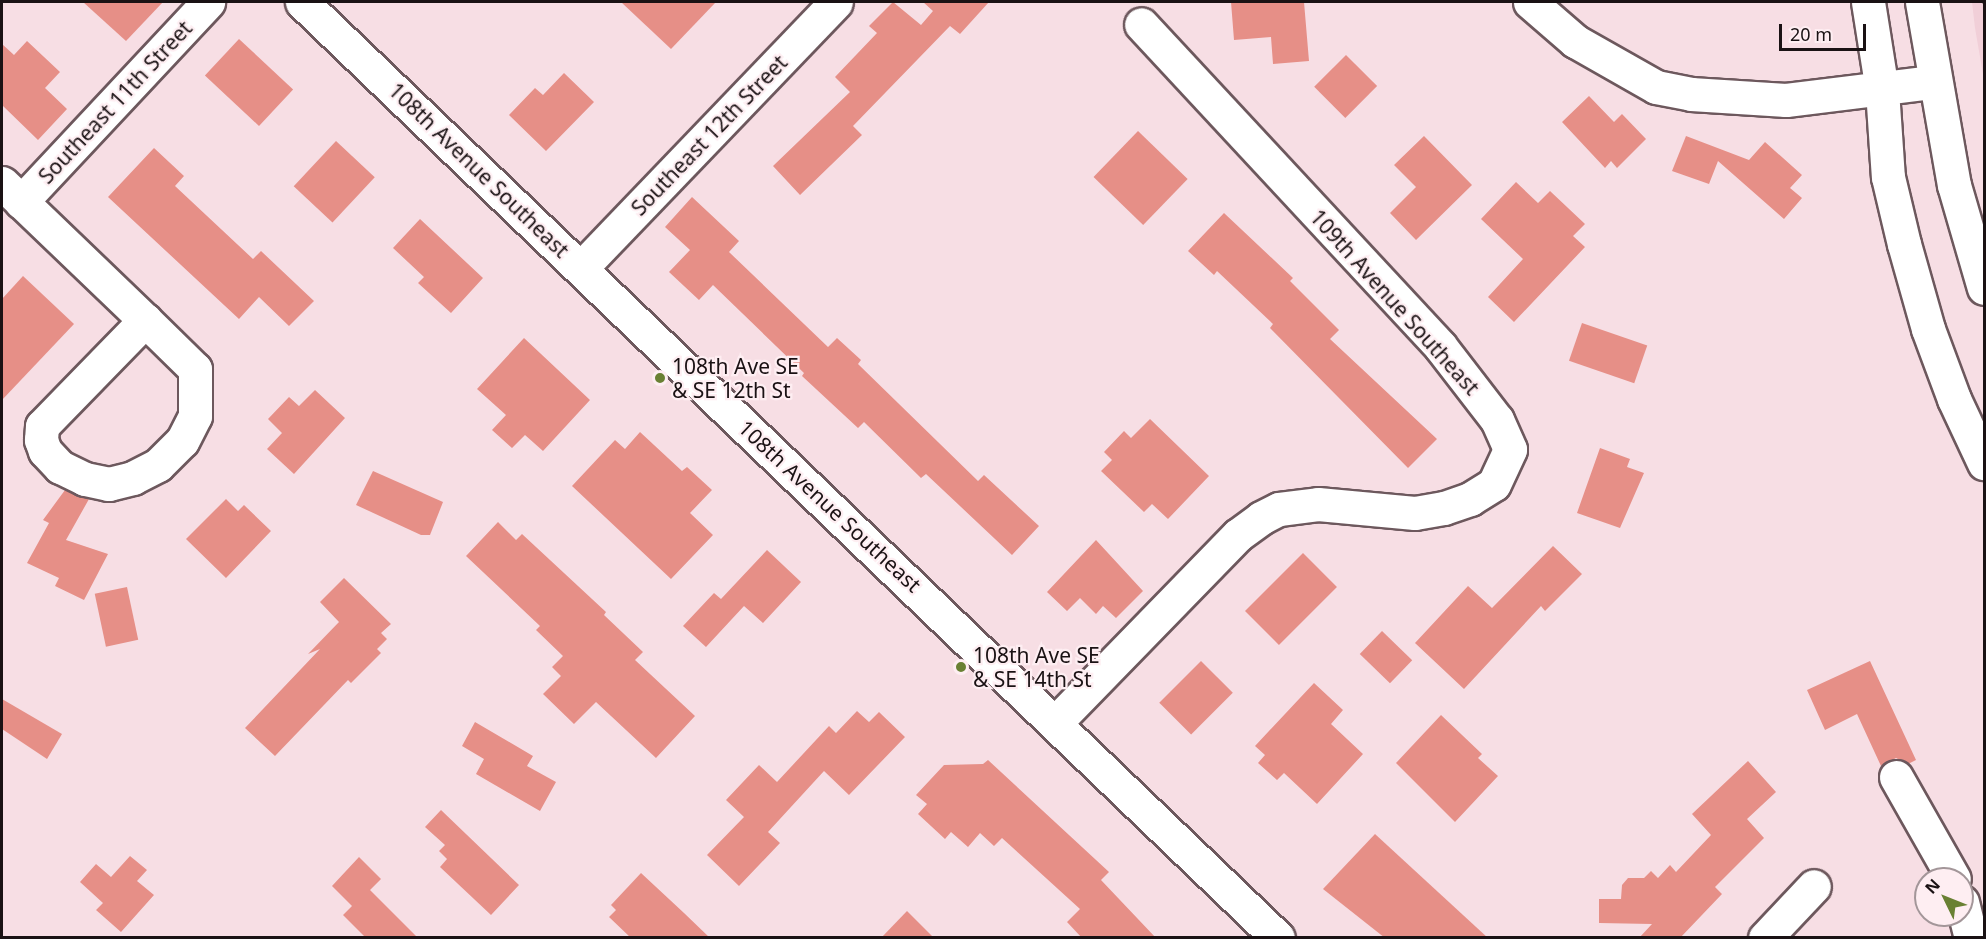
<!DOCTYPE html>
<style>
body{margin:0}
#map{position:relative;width:1986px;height:939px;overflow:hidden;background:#f7dee4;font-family:"Noto Sans",sans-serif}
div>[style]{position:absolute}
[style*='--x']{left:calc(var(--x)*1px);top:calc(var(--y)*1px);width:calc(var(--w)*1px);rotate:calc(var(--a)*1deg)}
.built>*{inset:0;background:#f1cfd8}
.building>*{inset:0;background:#e68f87;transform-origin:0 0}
.roads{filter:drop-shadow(2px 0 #6d585d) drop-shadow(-2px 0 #6d585d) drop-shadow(0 2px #6d585d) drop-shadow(0 -2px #6d585d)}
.street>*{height:33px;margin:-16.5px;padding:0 16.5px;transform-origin:16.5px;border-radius:16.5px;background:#fff}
.secondary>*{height:33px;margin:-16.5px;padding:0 16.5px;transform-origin:16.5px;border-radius:16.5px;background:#fff}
.tram>*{height:1.5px;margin:-0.75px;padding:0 0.75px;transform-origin:0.75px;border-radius:0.75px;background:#382e30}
.dots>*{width:16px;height:16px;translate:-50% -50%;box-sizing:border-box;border:3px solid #feeef2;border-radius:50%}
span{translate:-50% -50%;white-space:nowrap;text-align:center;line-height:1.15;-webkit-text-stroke:4.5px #feeef2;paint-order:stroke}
.street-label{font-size:21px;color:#1a1214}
.poi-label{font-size:21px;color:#1a1214}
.left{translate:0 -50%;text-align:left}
.frame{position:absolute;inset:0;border:3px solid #1a1214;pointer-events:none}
.north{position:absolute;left:1914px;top:867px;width:60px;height:60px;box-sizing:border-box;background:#feeef2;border:2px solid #a39699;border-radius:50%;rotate:313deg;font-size:16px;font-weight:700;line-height:24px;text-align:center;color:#1a1214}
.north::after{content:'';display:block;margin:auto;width:21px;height:27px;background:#698033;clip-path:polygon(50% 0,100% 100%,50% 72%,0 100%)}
.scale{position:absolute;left:1779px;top:24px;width:87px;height:27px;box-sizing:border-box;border:3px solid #1a1214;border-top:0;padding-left:8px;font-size:18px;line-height:21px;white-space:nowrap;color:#1a1214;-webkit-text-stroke:4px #feeef2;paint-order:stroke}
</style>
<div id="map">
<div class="built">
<i style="clip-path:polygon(1972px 2px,1984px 2px,1984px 80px,1975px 28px)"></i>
</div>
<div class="building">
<i style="clip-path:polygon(83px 2px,163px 2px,126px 41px)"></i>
<i style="clip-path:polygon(621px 2px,716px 2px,671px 49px)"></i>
<i style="clip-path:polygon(893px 2px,921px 25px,933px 11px,923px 2px,989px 2px,960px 34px,950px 26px,853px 126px,862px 135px,800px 195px,773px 166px,850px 92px,835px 77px,877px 33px,869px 26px)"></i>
<i style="clip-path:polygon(1231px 2px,1304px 2px,1309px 61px,1273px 64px,1271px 37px,1234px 40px)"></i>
<i style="left:239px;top:39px;width:74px;height:50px;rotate:43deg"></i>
<i style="clip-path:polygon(27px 41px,60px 72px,45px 88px,67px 109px,38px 140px,2px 105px,2px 44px,14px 55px)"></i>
<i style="left:1346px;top:55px;width:44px;height:45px;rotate:45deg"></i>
<i style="clip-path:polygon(564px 73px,594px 102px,546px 151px,509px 115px,535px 88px,543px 95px)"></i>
<i style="clip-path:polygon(1589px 96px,1614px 122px,1622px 114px,1646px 139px,1617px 168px,1611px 161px,1605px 168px,1562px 122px)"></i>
<i style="left:1138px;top:131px;width:69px;height:64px;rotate:44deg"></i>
<i style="clip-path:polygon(1424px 136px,1472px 185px,1416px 240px,1390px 213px,1416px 187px,1394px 165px)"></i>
<i style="clip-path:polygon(1686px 136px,1749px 160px,1765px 142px,1802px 175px,1790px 188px,1802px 198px,1784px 219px,1718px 161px,1709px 184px,1672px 171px)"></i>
<i style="left:336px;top:141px;width:53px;height:62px;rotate:43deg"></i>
<i style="clip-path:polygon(154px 148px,184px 176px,175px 186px,253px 259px,261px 251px,314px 301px,289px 326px,259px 297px,239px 319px,108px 197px)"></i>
<i style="clip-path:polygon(1516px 182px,1538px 203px,1550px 191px,1585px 224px,1573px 236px,1585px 247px,1514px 322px,1488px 297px,1523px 259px,1481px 219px)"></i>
<i style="clip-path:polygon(692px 197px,739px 241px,729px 252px,828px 347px,837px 338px,861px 360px,858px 364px,978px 481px,984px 475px,1039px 526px,1012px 555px,926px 474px,921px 478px,864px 422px,858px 428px,802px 376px,804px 373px,713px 285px,699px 300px,669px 272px,690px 250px,665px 227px)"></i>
<i style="clip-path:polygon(1224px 213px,1293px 278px,1290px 281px,1339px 330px,1330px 339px,1437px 439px,1408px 468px,1270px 328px,1273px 324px,1217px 271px,1214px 275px,1188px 251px)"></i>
<i style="clip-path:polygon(420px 219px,483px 278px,451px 313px,418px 283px,424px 277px,393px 248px)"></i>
<i style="clip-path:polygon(23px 276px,74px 324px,2px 400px,2px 299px)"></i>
<i style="left:1582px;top:323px;width:69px;height:40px;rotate:19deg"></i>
<i style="clip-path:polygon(524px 338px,590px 400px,543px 451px,525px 435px,512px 448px,492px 430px,506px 415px,477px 389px)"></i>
<i style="clip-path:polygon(315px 390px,345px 418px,294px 474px,267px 449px,282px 433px,268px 419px,289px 397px,299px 406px)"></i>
<i style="clip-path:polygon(1150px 419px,1209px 476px,1168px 519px,1152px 504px,1144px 512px,1101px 471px,1112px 460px,1104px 452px,1124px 431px,1131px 438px)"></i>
<i style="clip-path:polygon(640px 432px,682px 471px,687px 467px,712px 490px,690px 513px,713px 535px,671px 579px,572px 486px,615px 440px,625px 449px)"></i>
<i style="clip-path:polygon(1600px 448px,1630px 459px,1627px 467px,1644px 473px,1620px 528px,1577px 513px)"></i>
<i style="clip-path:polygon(373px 471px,443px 502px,430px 535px,421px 535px,356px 505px)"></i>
<i style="clip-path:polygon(65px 490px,89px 499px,66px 540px,108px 554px,84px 600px,55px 586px,59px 578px,27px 563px,49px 523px,43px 520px)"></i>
<i style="clip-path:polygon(226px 499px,238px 511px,244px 505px,271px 531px,226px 578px,186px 539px)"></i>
<i style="clip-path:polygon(498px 522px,516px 540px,522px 534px,606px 612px,604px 615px,643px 652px,635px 660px,695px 716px,656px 758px,596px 702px,574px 724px,543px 694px,561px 676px,552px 667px,563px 656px,536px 630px,540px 626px,466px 556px)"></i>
<i style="clip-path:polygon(1096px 540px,1143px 591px,1116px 618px,1103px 606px,1096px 614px,1080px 598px,1067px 611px,1047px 592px)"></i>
<i style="clip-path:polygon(1553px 546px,1582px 574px,1545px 611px,1541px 606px,1464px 689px,1415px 643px,1468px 586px,1492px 608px)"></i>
<i style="clip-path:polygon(767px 550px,801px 582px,763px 623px,744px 606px,706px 647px,683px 626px,714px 593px,721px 599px)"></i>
<i style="left:1303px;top:553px;width:48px;height:82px;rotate:45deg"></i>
<i style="clip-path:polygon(344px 578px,391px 624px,381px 633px,387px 639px,377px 649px,381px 653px,351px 683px,348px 680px,275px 756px,245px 728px,320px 649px,308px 654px,339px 622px,320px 602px)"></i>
<i style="left:127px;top:587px;width:54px;height:33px;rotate:78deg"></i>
<i style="left:1382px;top:631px;width:42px;height:32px;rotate:44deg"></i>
<i style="left:1201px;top:661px;width:45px;height:59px;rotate:45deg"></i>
<i style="clip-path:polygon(1870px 661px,1916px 760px,1908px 764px,1896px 758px,1881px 766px,1857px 714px,1825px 730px,1807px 690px)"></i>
<i style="clip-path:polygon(1314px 683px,1343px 710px,1331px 724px,1363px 754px,1317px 804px,1284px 773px,1277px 780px,1258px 763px,1265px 755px,1255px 746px)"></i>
<i style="clip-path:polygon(2px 699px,62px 734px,47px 759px,2px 729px)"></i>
<i style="clip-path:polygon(857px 711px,869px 722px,879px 712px,905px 737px,849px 795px,824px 771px,768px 832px,780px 843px,739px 886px,707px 855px,744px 817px,726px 800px,759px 765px,777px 782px,829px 726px,836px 733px)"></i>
<i style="clip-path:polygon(1441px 715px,1482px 754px,1478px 758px,1498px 776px,1455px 822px,1396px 763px)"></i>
<i style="clip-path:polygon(475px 722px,533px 756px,527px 766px,556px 782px,540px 811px,476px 774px,484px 759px,462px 746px)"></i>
<i style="clip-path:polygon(988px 760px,1109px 872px,1101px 880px,1156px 938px,1082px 938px,1067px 922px,1080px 909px,1002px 838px,994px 846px,980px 833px,968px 847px,951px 832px,945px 839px,918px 814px,927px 804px,916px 795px,944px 765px,983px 764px)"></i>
<i style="clip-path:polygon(1748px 761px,1776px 792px,1747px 819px,1764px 838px,1715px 887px,1722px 894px,1680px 938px,1639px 938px,1652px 924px,1599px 923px,1599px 899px,1621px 899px,1622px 885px,1628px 878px,1644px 878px,1651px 871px,1658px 878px,1670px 865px,1676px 872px,1711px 835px,1692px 814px)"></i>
<i style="clip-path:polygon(441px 810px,519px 885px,491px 915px,440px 867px,447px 859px,439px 851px,445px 845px,425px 827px)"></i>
<i style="clip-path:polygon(1375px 834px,1488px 938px,1385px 938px,1323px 889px)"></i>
<i style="clip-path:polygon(130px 856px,147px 870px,137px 881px,154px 895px,121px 932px,96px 910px,103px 903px,80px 882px,96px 864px,111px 877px)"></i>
<i style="clip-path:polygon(359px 857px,381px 879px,370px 890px,418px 938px,366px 938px,343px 915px,352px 906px,332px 886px)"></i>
<i style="clip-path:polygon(641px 873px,684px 913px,710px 938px,631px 938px,609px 917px,616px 910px,611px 905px)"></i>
<i style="clip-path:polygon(907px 911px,934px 938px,881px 938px)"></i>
</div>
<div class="roads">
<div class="street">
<i style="--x:1530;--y:2;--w:60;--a:40.9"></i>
<i style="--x:1575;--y:41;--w:93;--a:29.6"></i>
<i style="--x:1656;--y:87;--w:36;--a:11"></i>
<i style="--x:1691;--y:94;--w:95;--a:3.6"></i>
<i style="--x:1786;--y:100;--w:148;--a:-7"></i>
<i style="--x:2;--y:183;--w:198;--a:43.8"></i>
<i style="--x:145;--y:320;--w:70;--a:44.4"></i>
<i style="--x:195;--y:369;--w:47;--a:90"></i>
<i style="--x:195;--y:416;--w:28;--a:117"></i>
<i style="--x:182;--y:441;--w:34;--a:135"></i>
<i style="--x:158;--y:465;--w:28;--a:153"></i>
<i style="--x:133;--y:478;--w:25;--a:166"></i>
<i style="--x:109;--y:484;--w:25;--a:-168"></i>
<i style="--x:85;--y:479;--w:28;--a:-154"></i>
<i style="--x:60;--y:467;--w:22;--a:-133"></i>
<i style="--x:45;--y:451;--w:12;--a:-110"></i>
<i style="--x:41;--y:440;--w:14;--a:-86"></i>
<i style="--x:42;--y:426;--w:148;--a:-45.8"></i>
<i style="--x:21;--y:202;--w:274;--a:-46.9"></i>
<i style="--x:581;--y:268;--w:368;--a:-46.2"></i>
<i style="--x:1055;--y:723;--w:262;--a:-45.8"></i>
<i style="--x:1238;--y:535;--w:29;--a:-36"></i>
<i style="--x:1261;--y:518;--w:20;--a:-27"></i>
<i style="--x:1279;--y:509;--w:39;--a:-7"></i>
<i style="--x:1318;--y:504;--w:97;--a:5.3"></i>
<i style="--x:1415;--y:513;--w:29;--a:-10"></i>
<i style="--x:1444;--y:508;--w:28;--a:-19"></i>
<i style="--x:1470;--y:499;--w:28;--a:-32"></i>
<i style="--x:1494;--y:484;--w:38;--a:-65"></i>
<i style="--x:1510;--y:449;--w:32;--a:-114"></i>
<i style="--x:1497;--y:420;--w:93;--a:-127.6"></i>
<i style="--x:1440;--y:346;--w:439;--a:-132.9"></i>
<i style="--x:1896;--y:777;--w:117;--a:60.4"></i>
<i style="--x:1962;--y:902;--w:37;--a:76"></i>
</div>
<div class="secondary">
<i style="--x:302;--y:2;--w:1352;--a:43.8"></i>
<i style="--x:1868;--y:2;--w:89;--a:81"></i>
<i style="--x:1882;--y:90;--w:87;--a:86.1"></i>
<i style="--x:1888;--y:177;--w:69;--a:76.6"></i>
<i style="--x:1904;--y:244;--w:88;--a:74.2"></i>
<i style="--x:1928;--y:329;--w:75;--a:69.6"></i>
<i style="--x:1954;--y:399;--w:71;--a:64.9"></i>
<i style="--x:1922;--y:2;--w:186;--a:80.1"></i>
<i style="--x:1954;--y:185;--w:107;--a:73.8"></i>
<i style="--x:1765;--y:938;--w:71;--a:-46.7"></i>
</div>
</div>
<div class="tram">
<i style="--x:1984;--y:2;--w:1;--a:90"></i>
</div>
<div class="dots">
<i style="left:660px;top:378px;background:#698033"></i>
<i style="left:961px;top:667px;background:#698033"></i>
</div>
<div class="street-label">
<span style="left:115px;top:102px;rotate:-47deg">Southeast 11th Street</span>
<span style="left:709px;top:135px;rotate:-46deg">Southeast 12th Street</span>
<span style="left:479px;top:170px;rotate:44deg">108th Avenue Southeast</span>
<span style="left:1395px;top:302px;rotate:48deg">109th Avenue Southeast</span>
<span style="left:830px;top:506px;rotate:43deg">108th Avenue Southeast</span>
</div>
<div class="poi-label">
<span class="left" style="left:672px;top:378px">108th Ave SE<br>&amp; SE 12th St</span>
<span class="left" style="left:973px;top:667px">108th Ave SE<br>&amp; SE 14th St</span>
</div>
<div class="frame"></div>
<div class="north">N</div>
<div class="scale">20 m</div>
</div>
